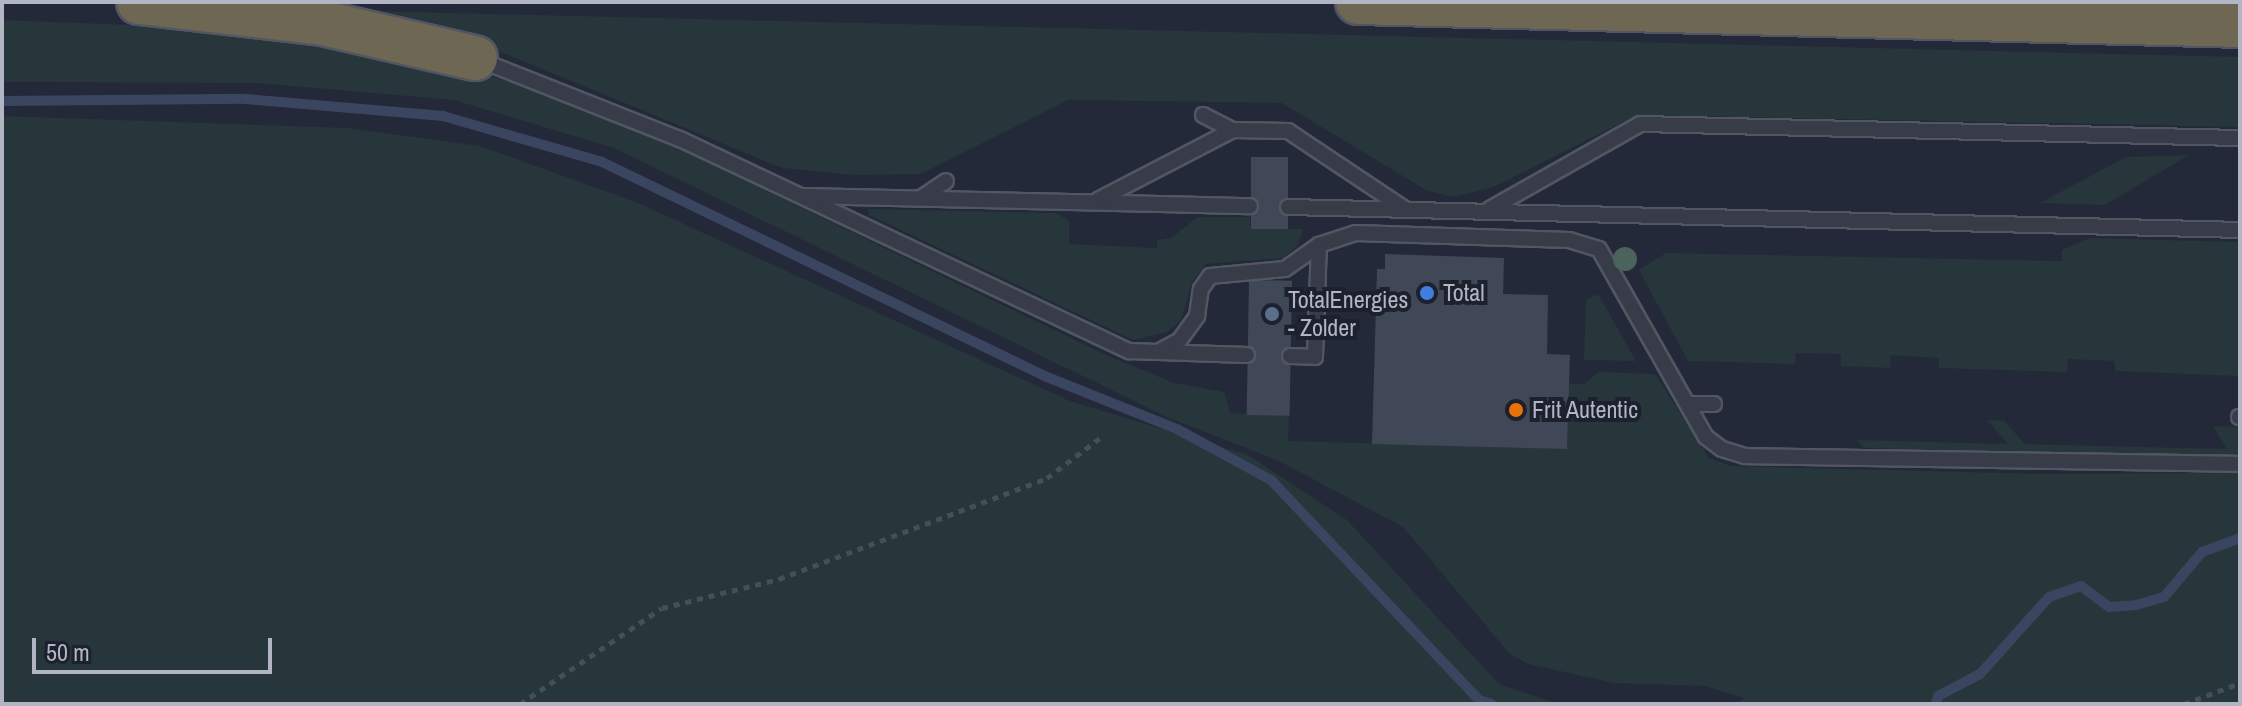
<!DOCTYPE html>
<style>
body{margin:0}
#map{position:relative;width:2242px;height:706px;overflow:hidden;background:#232938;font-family:"Archivo Narrow",sans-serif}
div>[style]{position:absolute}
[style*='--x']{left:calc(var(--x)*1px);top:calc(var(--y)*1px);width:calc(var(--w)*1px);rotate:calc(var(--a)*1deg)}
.green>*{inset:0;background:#26363a}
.stream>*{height:10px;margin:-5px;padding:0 5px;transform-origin:5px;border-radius:5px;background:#3a4560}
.building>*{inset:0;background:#404757;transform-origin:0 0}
.path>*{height:5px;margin-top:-2.5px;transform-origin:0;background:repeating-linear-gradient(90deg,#435156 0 6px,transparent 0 12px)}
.roads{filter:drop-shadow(2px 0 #525663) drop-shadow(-2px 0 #525663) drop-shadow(0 2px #525663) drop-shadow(0 -2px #525663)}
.service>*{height:14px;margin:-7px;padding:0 7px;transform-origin:7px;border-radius:7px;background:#373c48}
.motorway>*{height:44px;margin:-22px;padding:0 22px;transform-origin:22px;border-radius:22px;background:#6e6754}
.trees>*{width:24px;height:24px;margin:-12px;border-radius:50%;background:#4b635c}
.dots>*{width:22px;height:22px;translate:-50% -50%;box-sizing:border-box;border:4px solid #1c212d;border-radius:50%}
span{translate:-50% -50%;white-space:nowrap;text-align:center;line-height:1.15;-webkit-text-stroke:8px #1c212d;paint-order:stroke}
.poi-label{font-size:24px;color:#b2b6c4}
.left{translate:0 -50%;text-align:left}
.frame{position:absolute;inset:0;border:4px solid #b2b6c4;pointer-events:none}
.scale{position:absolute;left:32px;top:638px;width:240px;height:36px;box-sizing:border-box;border:4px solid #b2b6c4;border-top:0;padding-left:10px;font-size:24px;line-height:28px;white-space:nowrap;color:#b2b6c4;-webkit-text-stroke:6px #1c212d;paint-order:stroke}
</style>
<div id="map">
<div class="green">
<i style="clip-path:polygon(332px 10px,2240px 57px,2240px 127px,1637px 115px,1491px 188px,1452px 197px,1426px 190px,1282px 103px,1068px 100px,921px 174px,855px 175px,782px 168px,496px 50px)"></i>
<i style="clip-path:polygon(2px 20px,286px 31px,416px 55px,587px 104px,1106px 355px,1174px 383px,1224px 392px,1230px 413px,1289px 416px,1288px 441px,1567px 449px,1569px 384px,1585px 384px,1598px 372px,1655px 374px,1709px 458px,1731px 466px,2044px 474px,2240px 473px,2240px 704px,1736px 704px,1744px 698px,1705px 686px,1614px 683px,1528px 664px,1509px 653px,1403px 527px,1277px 460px,1169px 418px,614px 148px,454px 100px,258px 83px,2px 82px)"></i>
<i style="clip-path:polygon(2px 116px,347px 128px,480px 146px,638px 203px,1070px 401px,1248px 455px,1347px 520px,1499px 684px,1558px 704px,2px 704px)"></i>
<i style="clip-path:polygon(2189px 155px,2105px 205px,2040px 203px,2126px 157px)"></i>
<i style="clip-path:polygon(868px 209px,1056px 213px,1069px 221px,1069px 244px,1157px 248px,1157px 240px,1171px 238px,1198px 217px,1250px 217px,1250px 229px,1303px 229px,1298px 245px,1283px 258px,1206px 264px,1192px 282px,1181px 320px,1167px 332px,1133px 340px,869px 215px)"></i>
<i style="clip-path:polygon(2090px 238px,2240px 242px,2240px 376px,2115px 371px,2115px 361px,2068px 359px,2067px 372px,1939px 368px,1939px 358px,1891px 355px,1890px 368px,1841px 366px,1841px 354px,1796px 353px,1795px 364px,1688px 361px,1639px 270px,1666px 253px,2062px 261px,2062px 250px)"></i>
<i style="clip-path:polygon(1598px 294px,1636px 361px,1584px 360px,1586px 300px)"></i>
<i style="clip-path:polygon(1987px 420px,2004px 421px,2025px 444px,2227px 449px,2213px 426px,2240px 427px,2240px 453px,2220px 458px,1864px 448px,1857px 440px,2008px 444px)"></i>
</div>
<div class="stream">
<i style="--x:2;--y:101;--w:244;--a:-0.5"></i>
<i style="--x:246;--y:99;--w:198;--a:4.9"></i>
<i style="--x:443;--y:116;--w:166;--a:16.1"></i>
<i style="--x:602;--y:162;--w:489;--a:25.8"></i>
<i style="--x:1042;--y:375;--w:145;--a:21.8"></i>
<i style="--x:1177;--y:429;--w:107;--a:28.5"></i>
<i style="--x:1271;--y:480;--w:303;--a:46.6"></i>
<i style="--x:1479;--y:700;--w:13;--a:18"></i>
<i style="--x:1936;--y:704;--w:8;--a:-76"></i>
<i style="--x:1938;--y:696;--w:47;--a:-27.6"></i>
<i style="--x:1980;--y:674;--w:103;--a:-48.1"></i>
<i style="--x:2049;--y:597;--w:34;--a:-19"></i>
<i style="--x:2081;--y:586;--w:35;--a:37"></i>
<i style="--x:2109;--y:607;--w:27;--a:-4"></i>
<i style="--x:2136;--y:605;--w:29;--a:-16"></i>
<i style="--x:2164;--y:597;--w:59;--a:-49.8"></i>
<i style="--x:2202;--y:552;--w:40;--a:-20.2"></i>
</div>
<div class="building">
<i style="left:1251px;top:157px;width:37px;height:72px"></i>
<i style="clip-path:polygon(1385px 254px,1504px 258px,1503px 294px,1548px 295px,1547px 354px,1570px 355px,1567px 449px,1372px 444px,1377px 269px,1385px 269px)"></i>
<i style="left:1249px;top:280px;width:43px;height:135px;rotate:1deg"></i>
</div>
<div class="path">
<i style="--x:520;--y:704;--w:171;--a:-34.1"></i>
<i style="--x:662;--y:608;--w:121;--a:-13.9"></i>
<i style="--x:779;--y:579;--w:286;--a:-20.6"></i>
<i style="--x:1047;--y:478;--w:66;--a:-37"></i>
<i style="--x:2184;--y:704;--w:60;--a:-20.6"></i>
</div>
<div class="roads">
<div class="service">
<i style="--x:480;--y:60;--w:215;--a:21.6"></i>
<i style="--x:680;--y:139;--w:497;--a:25.3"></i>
<i style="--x:1129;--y:351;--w:29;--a:2"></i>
<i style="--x:1158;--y:352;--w:24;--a:-28"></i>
<i style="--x:1179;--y:341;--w:31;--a:-54"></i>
<i style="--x:1197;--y:316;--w:27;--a:-82"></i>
<i style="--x:1201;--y:289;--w:16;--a:-55"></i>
<i style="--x:1210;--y:276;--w:75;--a:-5.3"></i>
<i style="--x:1285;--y:269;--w:42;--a:-35.2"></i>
<i style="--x:1319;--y:245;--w:39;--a:-18"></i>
<i style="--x:1356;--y:233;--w:213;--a:1.9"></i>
<i style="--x:1569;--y:240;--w:31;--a:17"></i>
<i style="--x:1599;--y:249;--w:216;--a:60.4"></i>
<i style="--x:1706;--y:437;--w:20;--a:37"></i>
<i style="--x:1722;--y:449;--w:24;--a:17"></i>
<i style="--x:1745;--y:456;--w:495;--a:0.9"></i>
<i style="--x:1203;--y:115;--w:34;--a:27"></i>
<i style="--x:803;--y:196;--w:447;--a:1.3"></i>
<i style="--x:921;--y:198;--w:30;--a:-34"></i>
<i style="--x:1098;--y:200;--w:152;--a:-27.4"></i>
<i style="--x:1233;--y:130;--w:55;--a:1"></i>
<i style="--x:1288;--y:131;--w:141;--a:33.7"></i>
<i style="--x:1288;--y:207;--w:952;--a:1.38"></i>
<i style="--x:1490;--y:209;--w:172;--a:-29.5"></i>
<i style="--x:1640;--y:124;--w:600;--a:1.34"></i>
<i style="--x:1158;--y:352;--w:89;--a:1.9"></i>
<i style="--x:1290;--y:356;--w:25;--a:2"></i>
<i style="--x:1315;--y:357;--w:112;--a:-88"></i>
<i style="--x:1688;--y:404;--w:26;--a:0"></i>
<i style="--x:2239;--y:417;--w:1;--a:0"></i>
</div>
<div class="motorway">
<i style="--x:139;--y:2;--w:185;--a:6.5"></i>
<i style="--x:323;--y:23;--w:156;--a:13"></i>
<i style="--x:1358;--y:2;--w:882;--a:1.49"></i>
</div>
</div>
<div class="trees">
<i style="left:1625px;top:259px"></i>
</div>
<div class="dots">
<i style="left:1427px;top:293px;background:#3f7fe0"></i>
<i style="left:1272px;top:314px;background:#5c6f8a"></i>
<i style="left:1516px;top:410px;background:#e8710a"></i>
</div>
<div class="poi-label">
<span class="left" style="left:1443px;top:293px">Total</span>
<span class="left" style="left:1288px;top:314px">TotalEnergies<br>- Zolder</span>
<span class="left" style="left:1532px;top:410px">Frit Autentic</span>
</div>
<div class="frame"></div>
<div class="scale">50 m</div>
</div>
